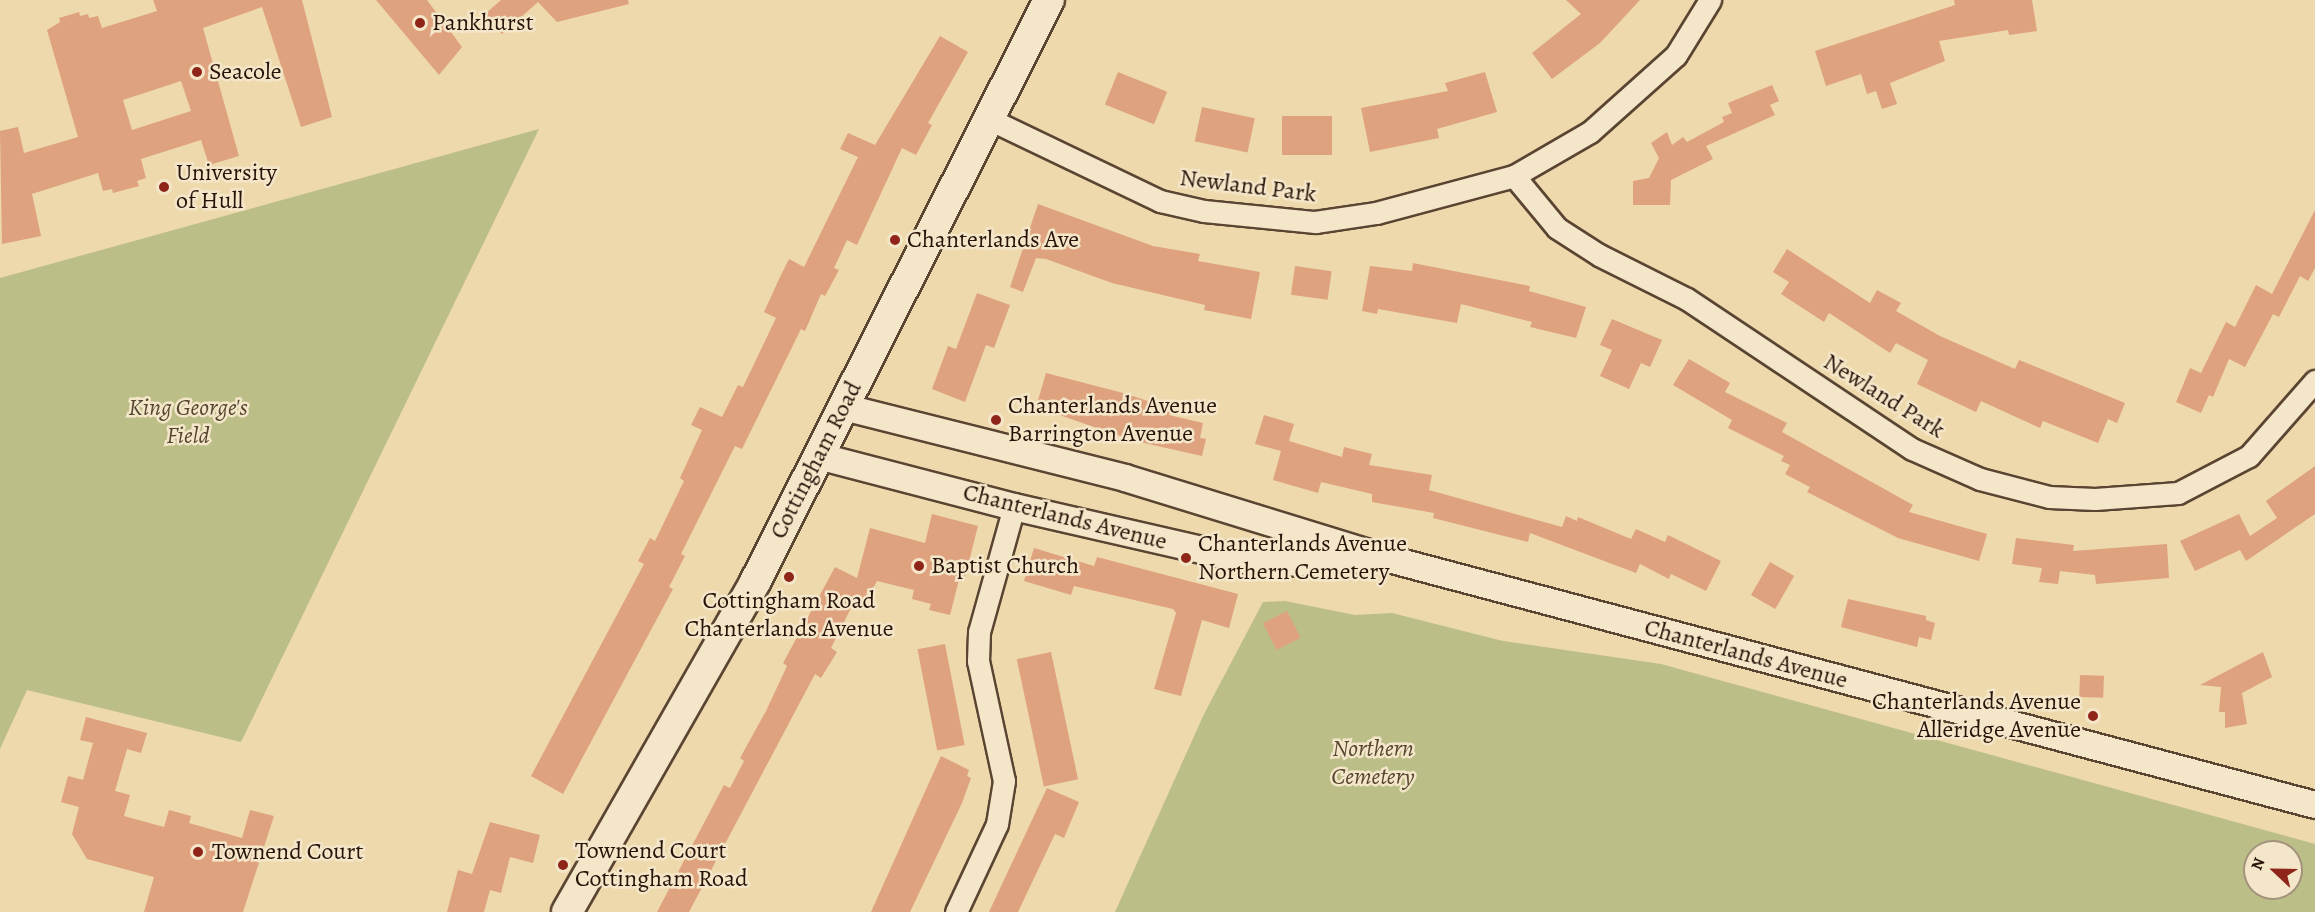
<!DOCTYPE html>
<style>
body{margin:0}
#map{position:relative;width:2315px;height:912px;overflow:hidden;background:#eed9ac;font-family:Alegreya,serif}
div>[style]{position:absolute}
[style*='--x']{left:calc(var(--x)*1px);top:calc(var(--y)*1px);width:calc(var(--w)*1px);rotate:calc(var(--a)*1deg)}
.green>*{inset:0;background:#bcbe87}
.building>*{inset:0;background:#dea27e;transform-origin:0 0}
.roads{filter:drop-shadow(2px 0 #5a4432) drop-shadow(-2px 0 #5a4432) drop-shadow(0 2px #5a4432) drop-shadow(0 -2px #5a4432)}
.minor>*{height:21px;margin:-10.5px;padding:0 10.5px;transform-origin:10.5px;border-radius:10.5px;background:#f4e6c9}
.tertiary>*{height:26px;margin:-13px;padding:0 13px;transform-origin:13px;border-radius:13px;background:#f4e6c9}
.secondary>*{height:30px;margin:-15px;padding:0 15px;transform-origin:15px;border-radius:15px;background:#f4e6c9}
.dots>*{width:16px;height:16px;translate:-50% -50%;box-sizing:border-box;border:3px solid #f4e6c9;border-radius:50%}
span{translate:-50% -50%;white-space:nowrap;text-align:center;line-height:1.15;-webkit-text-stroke:5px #f4e6c9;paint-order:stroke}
.poi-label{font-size:24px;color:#291309}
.left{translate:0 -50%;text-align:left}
.right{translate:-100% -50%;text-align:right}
.street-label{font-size:24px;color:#291309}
.park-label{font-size:24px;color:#55462f;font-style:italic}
.north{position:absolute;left:2243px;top:840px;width:60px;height:60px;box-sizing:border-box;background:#f4e6c9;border:2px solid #a3927c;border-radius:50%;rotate:292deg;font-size:16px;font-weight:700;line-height:24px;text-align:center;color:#291309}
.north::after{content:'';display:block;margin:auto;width:21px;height:27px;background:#8f2418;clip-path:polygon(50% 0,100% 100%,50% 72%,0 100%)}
</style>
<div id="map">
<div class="green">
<i style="clip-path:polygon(539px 129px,241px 742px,27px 690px,0 749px,0 278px)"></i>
<i style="clip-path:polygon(evenodd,1285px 601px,1355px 615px,1392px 613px,1503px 641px,1661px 664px,2315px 844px,2315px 912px,1115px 912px,1204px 714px,1263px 602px,1285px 601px,2255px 852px,2291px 852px,2291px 888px,2255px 888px,2255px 852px)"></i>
</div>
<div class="building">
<i style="clip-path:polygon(evenodd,153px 0,302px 0,332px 117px,301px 127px,262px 7px,203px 28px,239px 156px,209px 165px,201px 140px,141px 159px,146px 178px,137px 181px,139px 186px,113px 193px,112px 189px,103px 191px,98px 173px,32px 194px,41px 236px,2px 244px,0 131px,18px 127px,24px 153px,78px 137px,47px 30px,60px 22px,59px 18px,79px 12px,80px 16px,88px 14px,89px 18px,98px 16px,102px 28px,157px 11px,153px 0,181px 81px,191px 111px,132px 130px,123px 100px,181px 81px)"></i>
<i style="clip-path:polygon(376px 0,427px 0,462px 47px,439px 75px)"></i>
<i style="clip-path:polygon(501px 0,628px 0,629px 4px,557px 22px,538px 2px,502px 34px,484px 15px)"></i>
<i style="clip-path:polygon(1566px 0,1640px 0,1600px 43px,1552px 79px,1532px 53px,1581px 14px)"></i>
<i style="clip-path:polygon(1954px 0,2032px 0,2037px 31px,2009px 35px,2008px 30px,1939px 41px,1945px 61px,1890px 83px,1897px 104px,1882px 109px,1876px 91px,1867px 94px,1861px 74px,1826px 86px,1815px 51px,1955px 5px)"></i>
<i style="clip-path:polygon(940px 36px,968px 52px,928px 123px,932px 125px,916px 155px,902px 148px,857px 245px,847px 240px,834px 268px,839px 270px,825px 296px,821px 294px,805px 331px,801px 329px,742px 449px,735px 446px,681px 554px,685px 556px,669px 587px,673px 589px,563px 794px,531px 776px,644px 564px,638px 561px,650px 538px,655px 541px,684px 481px,680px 478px,702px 430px,691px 425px,700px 407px,722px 417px,738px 385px,743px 387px,776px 318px,764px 312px,780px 277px,789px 259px,804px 267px,858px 157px,840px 149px,848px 133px,875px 145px)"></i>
<i style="left:1118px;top:72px;width:53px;height:35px;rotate:22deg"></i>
<i style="clip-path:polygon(1485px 72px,1497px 112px,1437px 129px,1439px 138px,1370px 152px,1361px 108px,1448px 91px,1445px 83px)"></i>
<i style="clip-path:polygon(1772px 85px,1779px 101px,1770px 105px,1775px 115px,1706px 146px,1713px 159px,1671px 180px,1670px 205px,1633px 205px,1633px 181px,1649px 178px,1659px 158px,1651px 143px,1667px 132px,1672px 145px,1683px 137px,1687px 142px,1724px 122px,1722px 117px,1732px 113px,1728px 103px)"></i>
<i style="left:1202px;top:107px;width:54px;height:35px;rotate:12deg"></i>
<i style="left:1282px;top:116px;width:50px;height:39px"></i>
<i style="clip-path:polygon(1038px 204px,1153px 246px,1200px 254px,1198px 261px,1260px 272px,1251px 319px,1204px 310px,1205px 305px,1112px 283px,1046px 259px,1036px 258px,1023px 292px,1010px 287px)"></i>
<i style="clip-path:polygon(2315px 210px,2315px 268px,2308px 281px,2300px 276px,2279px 317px,2273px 314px,2245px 367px,2229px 359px,2213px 397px,2209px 395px,2201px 413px,2176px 402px,2190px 368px,2201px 373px,2226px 322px,2235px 327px,2256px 285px,2272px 294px)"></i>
<i style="clip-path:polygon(1787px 249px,1870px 303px,1877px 290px,1901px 303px,1896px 311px,1940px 336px,2015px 369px,2019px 360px,2125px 403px,2117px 423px,2108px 419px,2098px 443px,2043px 421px,2040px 428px,1981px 401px,1976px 412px,1917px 384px,1928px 360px,1896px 343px,1890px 353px,1829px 313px,1824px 322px,1781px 294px,1789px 282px,1773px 272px)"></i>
<i style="clip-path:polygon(1413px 263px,1530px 286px,1529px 291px,1586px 307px,1576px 338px,1530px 327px,1532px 322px,1461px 304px,1457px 323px,1378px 309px,1377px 314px,1362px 311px,1370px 266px,1412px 271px)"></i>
<i style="left:1295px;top:266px;width:37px;height:29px;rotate:8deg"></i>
<i style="clip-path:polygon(977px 293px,1010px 305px,994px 348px,986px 345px,965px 402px,932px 389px,948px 346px,956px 349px)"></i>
<i style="clip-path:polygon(1612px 319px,1662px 340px,1650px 367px,1641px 363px,1629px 389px,1600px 376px,1612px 350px,1600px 345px)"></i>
<i style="clip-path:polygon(1689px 359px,1730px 383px,1725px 392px,1787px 423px,1782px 432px,1913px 505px,1909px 512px,1987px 534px,1979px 561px,1898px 538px,1807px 492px,1810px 487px,1785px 474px,1790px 465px,1781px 461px,1784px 456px,1728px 428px,1732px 420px,1673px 385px)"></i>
<i style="clip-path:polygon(1046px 373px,1127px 394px,1171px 409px,1169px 415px,1203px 423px,1200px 438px,1206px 439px,1202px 456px,1135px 441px,1036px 407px)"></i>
<i style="clip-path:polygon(1264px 415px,1294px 424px,1289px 441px,1342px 457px,1344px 447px,1372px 454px,1369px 465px,1432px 475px,1429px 490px,1562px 527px,1566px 516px,1577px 521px,1578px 517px,1631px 539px,1636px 529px,1665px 542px,1668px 535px,1721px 561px,1706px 591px,1671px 574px,1669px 579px,1640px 564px,1636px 573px,1530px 533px,1528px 542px,1433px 518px,1434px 513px,1372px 502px,1372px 494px,1321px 482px,1318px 493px,1273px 480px,1281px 451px,1255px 444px)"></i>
<i style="clip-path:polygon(2315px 466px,2315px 514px,2246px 561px,2240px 550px,2195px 571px,2180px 541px,2239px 514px,2250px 536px,2277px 518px,2266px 501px)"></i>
<i style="clip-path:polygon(932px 514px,978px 526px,965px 577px,960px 576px,950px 615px,929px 610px,931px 604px,912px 599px,914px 590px,877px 581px,864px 606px,854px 602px,831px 648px,837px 652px,821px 678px,815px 674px,689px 912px,657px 912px,724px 785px,730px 788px,744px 761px,740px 758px,766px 711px,787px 666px,783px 663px,835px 567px,857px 578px,870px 528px,925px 543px)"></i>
<i style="clip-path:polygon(2016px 538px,2074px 545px,2073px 551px,2167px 544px,2169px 578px,2096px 584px,2095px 575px,2060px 571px,2058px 584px,2039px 582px,2042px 568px,2012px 564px)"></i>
<i style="clip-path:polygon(1034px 548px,1094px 566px,1097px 557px,1238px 594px,1229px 628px,1202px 620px,1181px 696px,1154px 689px,1176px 613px,1173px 609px,1074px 586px,1071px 595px,1024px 581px)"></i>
<i style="left:1770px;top:562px;width:28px;height:38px;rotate:30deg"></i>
<i style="clip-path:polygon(1848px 599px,1926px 616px,1926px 620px,1935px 623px,1931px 640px,1919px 637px,1917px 647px,1841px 627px)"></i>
<i style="left:1287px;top:611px;width:30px;height:27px;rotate:63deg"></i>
<i style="left:945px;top:644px;width:103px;height:28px;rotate:79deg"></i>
<i style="left:1051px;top:652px;width:130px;height:35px;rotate:78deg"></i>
<i style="clip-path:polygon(2263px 652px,2272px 677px,2242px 693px,2247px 724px,2225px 728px,2225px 712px,2219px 712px,2221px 687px,2200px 685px)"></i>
<i style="left:2080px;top:675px;width:24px;height:22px;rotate:2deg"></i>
<i style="clip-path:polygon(86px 717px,147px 733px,141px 753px,127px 749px,115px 791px,130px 795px,124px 816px,164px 827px,169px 810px,191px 816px,189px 823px,242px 838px,250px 810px,274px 816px,243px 912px,144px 912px,154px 877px,87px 859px,72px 834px,79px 807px,61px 802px,68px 776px,83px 780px,93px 743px,80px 740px)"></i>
<i style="clip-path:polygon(941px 756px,969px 770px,967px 776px,971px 778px,962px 803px,910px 912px,871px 912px)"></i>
<i style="clip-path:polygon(1047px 788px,1079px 802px,1064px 838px,1055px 834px,1018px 912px,989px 912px)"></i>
<i style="clip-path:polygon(490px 822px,540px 835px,533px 863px,510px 857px,501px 893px,490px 890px,484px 912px,447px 912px,458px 870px,472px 874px)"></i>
</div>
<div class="roads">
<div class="minor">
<i style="--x:989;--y:119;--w:190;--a:25.6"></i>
<i style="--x:1160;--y:201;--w:45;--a:12.8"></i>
<i style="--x:1204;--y:211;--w:112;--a:5.7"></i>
<i style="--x:1315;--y:222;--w:62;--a:-8.4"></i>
<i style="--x:1376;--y:213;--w:143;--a:-15"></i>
<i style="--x:1514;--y:176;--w:88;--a:-30.1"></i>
<i style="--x:1590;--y:132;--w:115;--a:-41.8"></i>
<i style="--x:1676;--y:55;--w:65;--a:-58.3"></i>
<i style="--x:1514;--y:176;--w:67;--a:50.4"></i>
<i style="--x:1557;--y:228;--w:50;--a:32.7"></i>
<i style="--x:1599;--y:255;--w:98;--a:26.6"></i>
<i style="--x:1687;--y:299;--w:270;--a:33.7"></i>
<i style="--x:1912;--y:449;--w:74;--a:23.8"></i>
<i style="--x:1980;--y:479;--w:71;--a:14.6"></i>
<i style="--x:2049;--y:497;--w:46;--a:2.5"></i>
<i style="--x:2095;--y:499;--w:83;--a:-4.1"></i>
<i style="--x:2178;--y:493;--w:80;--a:-27.5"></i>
<i style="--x:2249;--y:456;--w:100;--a:-48.7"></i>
<i style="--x:956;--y:912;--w:97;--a:-65"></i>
<i style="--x:997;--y:824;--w:44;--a:-80.8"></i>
<i style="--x:1004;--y:781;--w:123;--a:-102.2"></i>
<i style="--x:978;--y:661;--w:29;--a:-88"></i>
<i style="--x:979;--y:632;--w:130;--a:-74.4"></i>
</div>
<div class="tertiary">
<i style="--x:843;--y:407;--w:291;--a:14.1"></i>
<i style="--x:1125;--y:478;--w:272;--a:17.1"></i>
<i style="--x:1385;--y:558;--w:962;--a:14.87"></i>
<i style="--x:818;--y:456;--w:203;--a:14.6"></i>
<i style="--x:1014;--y:507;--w:254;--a:12.9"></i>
<i style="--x:1262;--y:564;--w:108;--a:-2.7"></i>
</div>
<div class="secondary">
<i style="--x:567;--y:912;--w:380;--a:-60.3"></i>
<i style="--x:755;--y:582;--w:652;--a:-63.2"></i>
</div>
</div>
<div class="dots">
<i style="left:420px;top:23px;background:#8f2418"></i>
<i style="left:197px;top:72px;background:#8f2418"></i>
<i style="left:164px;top:187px;background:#8f2418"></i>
<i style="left:895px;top:240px;background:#8f2418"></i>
<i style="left:996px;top:420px;background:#8f2418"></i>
<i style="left:1186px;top:558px;background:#8f2418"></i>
<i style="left:919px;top:566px;background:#8f2418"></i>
<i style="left:789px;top:577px;background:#8f2418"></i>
<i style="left:2093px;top:716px;background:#8f2418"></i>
<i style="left:198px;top:852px;background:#8f2418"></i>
<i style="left:563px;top:865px;background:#8f2418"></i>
</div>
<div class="poi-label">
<span class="left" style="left:432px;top:23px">Pankhurst</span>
<span class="left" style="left:209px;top:72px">Seacole</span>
<span class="left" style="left:176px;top:187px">University<br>of Hull</span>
<span class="left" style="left:907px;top:240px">Chanterlands Ave</span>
<span class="left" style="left:1008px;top:420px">Chanterlands Avenue<br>Barrington Avenue</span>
<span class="left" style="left:1198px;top:558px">Chanterlands Avenue<br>Northern Cemetery</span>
<span class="left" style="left:931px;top:566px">Baptist Church</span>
<span style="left:789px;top:615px">Cottingham Road<br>Chanterlands Avenue</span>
<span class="right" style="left:2081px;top:716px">Chanterlands Avenue<br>Alleridge Avenue</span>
<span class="left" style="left:575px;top:865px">Townend Court<br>Cottingham Road</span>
<span class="left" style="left:212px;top:852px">Townend Court</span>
</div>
<div class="street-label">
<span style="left:1248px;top:186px;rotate:7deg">Newland Park</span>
<span style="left:1884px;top:396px;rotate:32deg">Newland Park</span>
<span style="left:816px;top:460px;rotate:-63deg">Cottingham Road</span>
<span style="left:1065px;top:517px;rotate:14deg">Chanterlands Avenue</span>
<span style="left:1746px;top:654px;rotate:15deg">Chanterlands Avenue</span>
</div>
<div class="park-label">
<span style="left:188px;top:422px">King George's<br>Field</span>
<span style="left:1373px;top:763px">Northern<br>Cemetery</span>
</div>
<div class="north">N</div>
</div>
